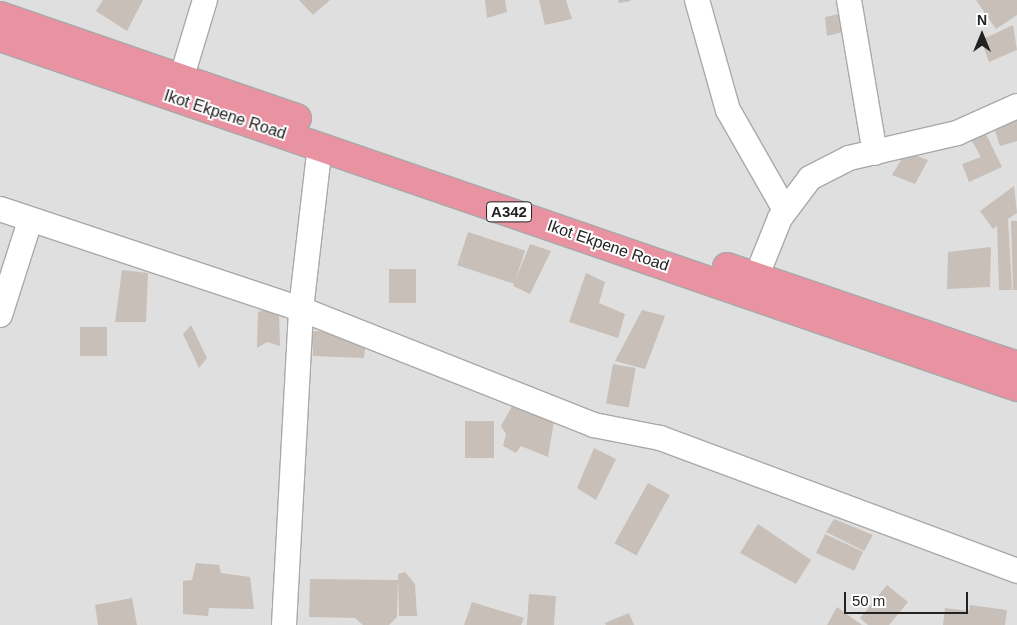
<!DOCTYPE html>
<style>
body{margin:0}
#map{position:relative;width:1017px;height:625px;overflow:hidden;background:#f2efe9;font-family:Arial,sans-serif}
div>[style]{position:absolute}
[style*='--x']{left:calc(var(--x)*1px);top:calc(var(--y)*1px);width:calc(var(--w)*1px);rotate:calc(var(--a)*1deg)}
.residential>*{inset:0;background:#e0dfdf;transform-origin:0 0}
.building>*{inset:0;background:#c7bfb8;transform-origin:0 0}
.roads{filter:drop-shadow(1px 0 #a9a9a9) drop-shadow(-1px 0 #a9a9a9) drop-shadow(0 1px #a9a9a9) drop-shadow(0 -1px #a9a9a9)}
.minor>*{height:24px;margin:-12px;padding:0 12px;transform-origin:12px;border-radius:12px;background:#fff}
.highway>*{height:28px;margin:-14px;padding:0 14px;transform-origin:14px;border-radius:14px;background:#e892a2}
span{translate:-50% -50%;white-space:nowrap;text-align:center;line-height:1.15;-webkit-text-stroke:4px #fff;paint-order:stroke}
.shield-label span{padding:1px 4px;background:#fff;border:1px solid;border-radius:4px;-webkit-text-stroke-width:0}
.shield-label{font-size:15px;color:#222;font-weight:700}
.street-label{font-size:16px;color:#222}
.north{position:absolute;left:957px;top:10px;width:50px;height:50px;-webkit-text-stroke:4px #fff;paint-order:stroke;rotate:0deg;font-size:14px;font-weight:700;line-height:20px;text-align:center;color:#222}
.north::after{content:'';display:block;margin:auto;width:18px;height:22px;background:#222;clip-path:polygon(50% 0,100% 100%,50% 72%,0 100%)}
.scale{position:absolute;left:844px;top:592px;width:124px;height:22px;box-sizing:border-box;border:2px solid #222;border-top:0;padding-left:6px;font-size:15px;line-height:18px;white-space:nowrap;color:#222;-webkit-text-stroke:4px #fff;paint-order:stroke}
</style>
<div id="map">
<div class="residential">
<i style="left:0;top:0;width:1017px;height:625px"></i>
</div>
<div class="building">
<i style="clip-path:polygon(103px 0,143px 0,127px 31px,96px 11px)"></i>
<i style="clip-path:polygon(299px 0,330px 0,313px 15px)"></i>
<i style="clip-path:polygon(485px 0,505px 0,507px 12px,487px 18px)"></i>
<i style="clip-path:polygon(539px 0,566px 0,572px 19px,545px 25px)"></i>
<i style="clip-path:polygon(618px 0,630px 0,631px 1px,619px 3px)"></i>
<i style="clip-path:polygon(976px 0,1017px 0,1017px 15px,996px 29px)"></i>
<i style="clip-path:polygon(844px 13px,847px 31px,827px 36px,825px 17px)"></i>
<i style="clip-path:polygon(1013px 25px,1017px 50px,989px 62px,981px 40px)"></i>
<i style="clip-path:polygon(1017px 115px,1017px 141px,1000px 146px,993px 124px)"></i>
<i style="clip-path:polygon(985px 132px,1002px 167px,969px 182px,962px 164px,981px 157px,969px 136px)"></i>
<i style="clip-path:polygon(906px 152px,928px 160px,915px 184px,892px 175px)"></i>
<i style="clip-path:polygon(1014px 186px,1017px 213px,1008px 219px,1012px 290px,999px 290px,997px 226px,993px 229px,980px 211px)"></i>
<i style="clip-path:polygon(1011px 221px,1017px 221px,1017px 290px,1013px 290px)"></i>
<i style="left:468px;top:232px;width:60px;height:35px;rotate:18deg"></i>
<i style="clip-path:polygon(530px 244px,551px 251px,530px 294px,513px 286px)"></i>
<i style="clip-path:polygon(991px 247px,990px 287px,947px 289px,948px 252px)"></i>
<i style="left:389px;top:269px;width:27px;height:34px"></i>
<i style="clip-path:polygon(122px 270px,148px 273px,146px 322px,115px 322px)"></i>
<i style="clip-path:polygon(586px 273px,605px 282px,599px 303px,625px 314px,618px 338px,569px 322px)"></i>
<i style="clip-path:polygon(270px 308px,279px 313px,280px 346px,267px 342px,257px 348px,258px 312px)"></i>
<i style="clip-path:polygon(642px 310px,665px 316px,645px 369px,615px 361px)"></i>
<i style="clip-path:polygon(191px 325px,207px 358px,199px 368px,183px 334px)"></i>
<i style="left:80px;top:327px;width:27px;height:29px"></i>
<i style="clip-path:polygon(312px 331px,339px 332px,366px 341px,364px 358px,313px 356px)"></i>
<i style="left:613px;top:364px;width:23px;height:40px;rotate:10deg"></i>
<i style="clip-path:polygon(512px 406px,554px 421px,548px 457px,521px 446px,516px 453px,503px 446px,506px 434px,501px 426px)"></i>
<i style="left:494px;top:421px;width:37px;height:29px;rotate:90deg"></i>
<i style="clip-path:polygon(594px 448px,616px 459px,596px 500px,577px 488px)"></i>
<i style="left:648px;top:483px;width:25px;height:69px;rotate:29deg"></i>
<i style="clip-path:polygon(834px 519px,873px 535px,864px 551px,826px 532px)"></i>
<i style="clip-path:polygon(758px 524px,811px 560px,796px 584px,740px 553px)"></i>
<i style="left:825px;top:534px;width:42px;height:21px;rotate:25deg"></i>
<i style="clip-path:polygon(196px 563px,219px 565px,221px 573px,250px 577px,254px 609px,209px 608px,208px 616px,183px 614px,183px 581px,192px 580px)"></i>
<i style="clip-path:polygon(405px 572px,415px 584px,417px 616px,399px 616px,398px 574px)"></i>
<i style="clip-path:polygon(310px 579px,398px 580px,397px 617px,389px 625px,363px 625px,355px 618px,309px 617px)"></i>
<i style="clip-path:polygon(887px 585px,908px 602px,889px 625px,868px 625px,860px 618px)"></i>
<i style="left:529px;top:594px;width:27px;height:31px;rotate:4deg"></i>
<i style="clip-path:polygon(132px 598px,137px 625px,98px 625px,95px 605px)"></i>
<i style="clip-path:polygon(472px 602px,524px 618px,521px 625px,464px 625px)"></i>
<i style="clip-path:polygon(970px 605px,1007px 610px,1005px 625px,943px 625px,945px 608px,969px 611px)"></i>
<i style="clip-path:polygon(837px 607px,862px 625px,827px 625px)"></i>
<i style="clip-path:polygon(629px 613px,634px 625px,606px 625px,605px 623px)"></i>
</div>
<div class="roads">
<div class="minor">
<i style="--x:697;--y:0;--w:114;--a:74.3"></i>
<i style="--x:728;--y:110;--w:115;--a:60.3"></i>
<i style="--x:849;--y:0;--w:155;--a:80.4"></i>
<i style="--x:176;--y:96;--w:100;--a:-73.2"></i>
<i style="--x:0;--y:209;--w:317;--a:18.4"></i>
<i style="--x:301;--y:309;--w:315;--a:21.6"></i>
<i style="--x:594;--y:425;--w:67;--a:11.1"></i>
<i style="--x:660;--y:438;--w:381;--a:20.4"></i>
<i style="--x:749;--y:295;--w:83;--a:-68.1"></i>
<i style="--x:780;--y:218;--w:50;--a:-53.1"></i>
<i style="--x:810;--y:178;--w:44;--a:-27.1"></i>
<i style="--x:849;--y:158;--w:111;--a:-13"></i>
<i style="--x:957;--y:133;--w:66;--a:-24.2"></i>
<i style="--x:0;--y:315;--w:99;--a:-72.3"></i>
<i style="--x:284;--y:625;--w:316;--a:-86.9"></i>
<i style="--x:301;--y:309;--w:164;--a:-83.4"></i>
</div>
<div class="highway">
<i style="--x:0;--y:16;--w:314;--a:19"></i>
<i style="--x:0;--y:37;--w:1076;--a:18.99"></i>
<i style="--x:727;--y:267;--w:306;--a:18.8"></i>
</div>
</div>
<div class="shield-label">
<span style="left:509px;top:212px">A342</span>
</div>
<div class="street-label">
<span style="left:225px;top:115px;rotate:18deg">Ikot Ekpene Road</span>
<span style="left:608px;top:246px;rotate:19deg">Ikot Ekpene Road</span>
</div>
<div class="north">N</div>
<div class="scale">50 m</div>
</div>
